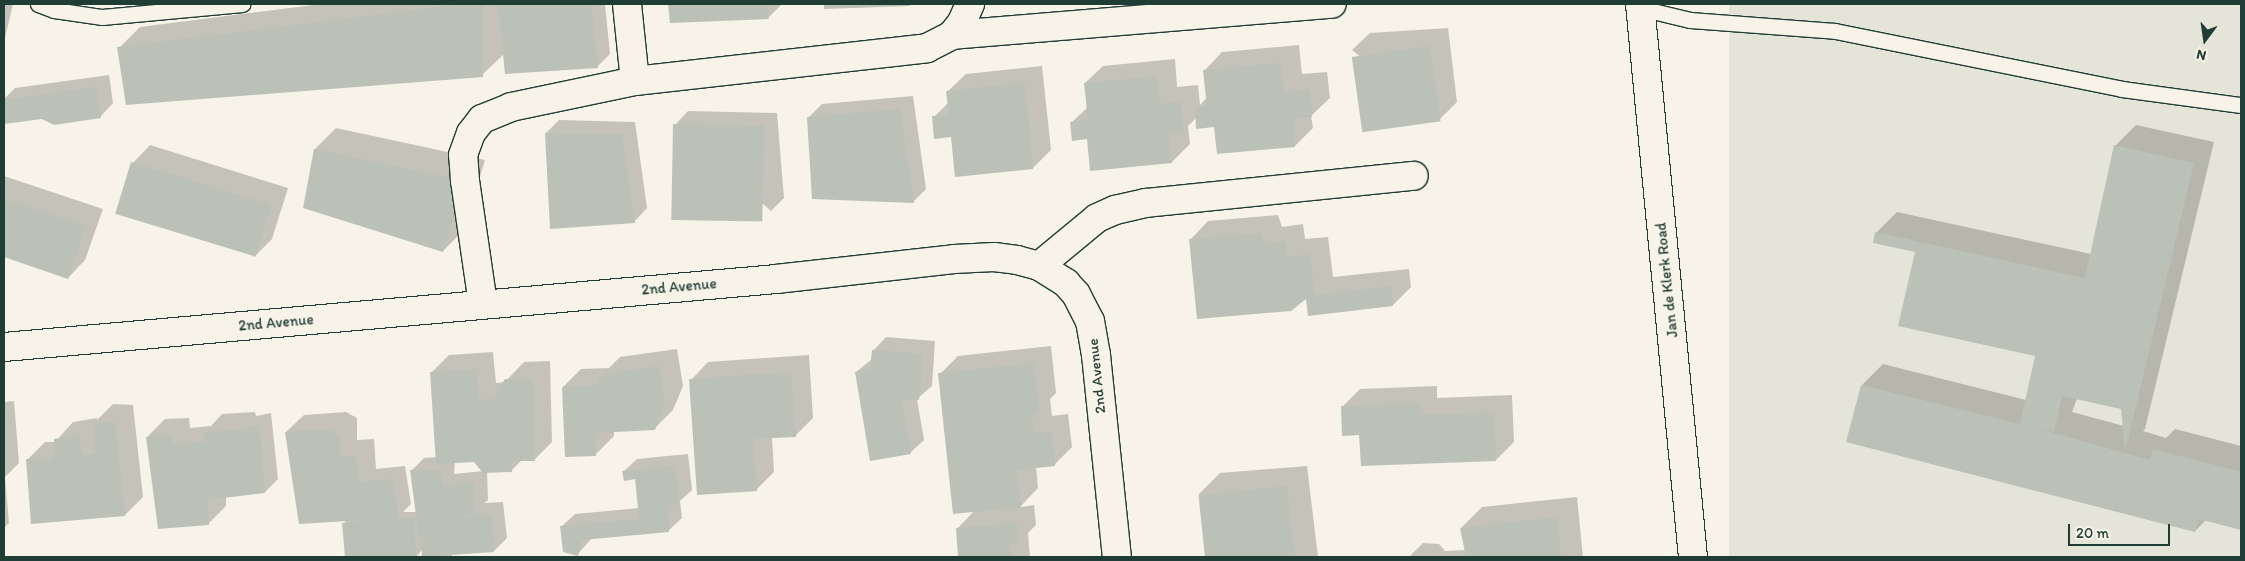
<!DOCTYPE html>
<style>
body{margin:0}
#map{position:relative;width:2245px;height:561px;overflow:hidden;background:#f7f3e8;font-family:Itim,sans-serif}
div>[style]{position:absolute}
[style*='--x']{left:calc(var(--x)*1px);top:calc(var(--y)*1px);width:calc(var(--w)*1px);rotate:calc(var(--a)*1deg)}
.built>*{inset:0;background:#e5e4d9;transform-origin:0 0}
.shadow>*{inset:0;background:#0003}
.building>*{inset:0;background:#bbc1b6;transform-origin:0 0}
.roads{filter:drop-shadow(1px 0 #1f3d34) drop-shadow(-1px 0 #1f3d34) drop-shadow(0 1px #1f3d34) drop-shadow(0 -1px #1f3d34)}
.service>*{height:15px;margin:-7.5px;padding:0 7.5px;transform-origin:7.5px;border-radius:7.5px;background:#f7f3e8}
.minor>*{height:28px;margin:-14px;padding:0 14px;transform-origin:14px;border-radius:14px;background:#f7f3e8}
.tertiary>*{height:28px;margin:-14px;padding:0 14px;transform-origin:14px;border-radius:14px;background:#f7f3e8}
span{translate:-50% -50%;white-space:nowrap;text-align:center;line-height:1.15;-webkit-text-stroke:4px #f7f3e8;paint-order:stroke}
.street-label{font-size:15px;color:#1f3d34}
.frame{position:absolute;inset:0;border:5px solid #1f3d34;pointer-events:none}
.north{position:absolute;left:2180px;top:15px;width:50px;height:50px;-webkit-text-stroke:4px #f7f3e8;paint-order:stroke;rotate:194deg;font-size:14px;font-weight:700;line-height:20px;text-align:center;color:#1f3d34}
.north::after{content:'';display:block;margin:auto;width:18px;height:22px;background:#1f3d34;clip-path:polygon(50% 0,100% 100%,50% 72%,0 100%)}
.scale{position:absolute;left:2068px;top:524px;width:102px;height:22px;box-sizing:border-box;border:2px solid #1f3d34;border-top:0;padding-left:6px;font-size:15px;line-height:18px;white-space:nowrap;color:#1f3d34;-webkit-text-stroke:4px #f7f3e8;paint-order:stroke}
</style>
<div id="map">
<div class="built">
<i style="left:1729px;top:4px;width:512px;height:556px"></i>
</div>
<div class="shadow">
<i style="clip-path:polygon(4px 4px,13px 4px,4px 42px)"></i>
<i style="clip-path:polygon(322px 4px,605px 4px,610px 54px,597px 67px,504px 54px,482px 75px,119px 48px,140px 27px)"></i>
<i style="clip-path:polygon(669px 4px,782px 4px,769px 17px,671px 21px)"></i>
<i style="clip-path:polygon(825px 4px,910px 4px,826px 7px)"></i>
<i style="clip-path:polygon(1448px 28px,1457px 102px,1439px 120px,1352px 50px,1370px 33px)"></i>
<i style="clip-path:polygon(1299px 45px,1302px 74px,1327px 72px,1330px 98px,1311px 116px,1313px 128px,1295px 146px,1216px 126px,1197px 117px,1188px 126px,1190px 144px,1172px 162px,1088px 138px,1071px 123px,1088px 107px,1085px 83px,1103px 66px,1175px 59px,1177px 87px,1198px 85px,1200px 105px,1207px 97px,1205px 70px,1222px 52px)"></i>
<i style="clip-path:polygon(1042px 66px,1051px 150px,1033px 168px,952px 135px,934px 117px,949px 102px,948px 91px,966px 74px)"></i>
<i style="clip-path:polygon(109px 75px,113px 103px,100px 117px,43px 117px,5px 123px,4px 99px,15px 88px)"></i>
<i style="clip-path:polygon(913px 96px,926px 189px,913px 202px,809px 117px,822px 104px)"></i>
<i style="clip-path:polygon(688px 111px,777px 113px,784px 198px,771px 211px,675px 125px)"></i>
<i style="clip-path:polygon(559px 120px,635px 122px,647px 208px,634px 222px,546px 133px)"></i>
<i style="clip-path:polygon(evenodd,2136px 125px,2214px 142px,2145px 429px,2143px 431px,2166px 438px,2175px 429px,2241px 446px,2241px 529px,2206px 520px,2195px 531px,1862px 385px,1883px 364px,2026px 400px,2036px 355px,1916px 251px,1876px 233px,1897px 212px,2091px 254px,2115px 146px,2136px 125px,2077px 398px,2123px 408px,2124px 426px,2072px 412px,2077px 398px)"></i>
<i style="clip-path:polygon(336px 128px,485px 160px,464px 230px,443px 251px,304px 207px,315px 149px)"></i>
<i style="clip-path:polygon(150px 145px,288px 188px,272px 239px,254px 257px,133px 163px)"></i>
<i style="clip-path:polygon(4px 176px,103px 209px,85px 260px,68px 278px,4px 255px)"></i>
<i style="clip-path:polygon(1278px 215px,1282px 227px,1303px 224px,1305px 239px,1328px 237px,1333px 277px,1409px 269px,1411px 287px,1393px 305px,1309px 314px,1307px 296px,1191px 239px,1208px 221px)"></i>
<i style="clip-path:polygon(886px 337px,935px 341px,932px 386px,917px 399px,924px 440px,910px 453px,856px 372px,872px 359px,873px 351px)"></i>
<i style="clip-path:polygon(1051px 346px,1056px 393px,1050px 399px,1052px 416px,1068px 414px,1072px 447px,1054px 465px,1036px 467px,1038px 488px,1020px 507px,1034px 505px,1036px 525px,1028px 533px,1030px 557px,960px 557px,957px 529px,975px 510px,940px 374px,958px 356px)"></i>
<i style="clip-path:polygon(677px 349px,683px 386px,673px 410px,655px 428px,614px 431px,614px 436px,596px 454px,563px 387px,581px 369px,609px 368px,620px 357px)"></i>
<i style="clip-path:polygon(evenodd,493px 352px,496px 383px,505px 382px,524px 362px,550px 361px,552px 442px,534px 460px,522px 460px,511px 471px,487px 471px,488px 500px,484px 503px,503px 502px,507px 538px,494px 551px,452px 554px,452px 557px,424px 557px,423px 549px,416px 557px,346px 557px,343px 524px,348px 519px,286px 432px,304px 415px,346px 412px,357px 418px,357px 440px,374px 439px,376px 469px,405px 466px,411px 504px,403px 512px,417px 512px,411px 471px,424px 458px,437px 457px,431px 373px,449px 355px,493px 352px,474px 461px,483px 471px,454px 474px,455px 462px,474px 461px)"></i>
<i style="clip-path:polygon(809px 355px,813px 418px,795px 436px,772px 437px,774px 472px,756px 490px,691px 380px,708px 362px)"></i>
<i style="clip-path:polygon(1437px 386px,1437px 398px,1512px 395px,1514px 442px,1496px 460px,1342px 407px,1360px 389px)"></i>
<i style="clip-path:polygon(14px 401px,19px 463px,5px 477px,9px 523px,4px 528px,4px 402px)"></i>
<i style="clip-path:polygon(113px 404px,133px 405px,143px 497px,125px 515px,27px 460px,45px 442px,55px 442px,73px 422px,97px 418px,97px 420px)"></i>
<i style="clip-path:polygon(255px 412px,256px 416px,271px 413px,278px 479px,265px 492px,226px 496px,226px 506px,208px 524px,147px 437px,165px 419px,189px 418px,190px 428px,211px 426px,222px 414px)"></i>
<i style="clip-path:polygon(688px 454px,692px 490px,680px 501px,682px 518px,668px 531px,592px 538px,577px 555px,561px 527px,575px 514px,639px 508px,636px 478px,623px 472px,637px 459px)"></i>
<i style="clip-path:polygon(1307px 466px,1318px 557px,1206px 557px,1199px 494px,1220px 473px)"></i>
<i style="clip-path:polygon(1577px 497px,1583px 557px,1409px 557px,1423px 543px,1439px 544px,1445px 551px,1466px 550px,1461px 528px,1482px 507px)"></i>
</div>
<div class="building">
<i style="clip-path:polygon(462px 4px,483px 4px,483px 77px,126px 105px,117px 47px)"></i>
<i style="clip-path:polygon(498px 4px,591px 4px,598px 68px,505px 74px)"></i>
<i style="clip-path:polygon(668px 4px,766px 4px,769px 19px,670px 23px)"></i>
<i style="clip-path:polygon(824px 4px,910px 4px,910px 6px,824px 9px)"></i>
<i style="left:1430px;top:46px;width:76px;height:79px;rotate:82deg"></i>
<i style="clip-path:polygon(1281px 63px,1284px 92px,1310px 90px,1312px 117px,1293px 118px,1295px 147px,1217px 154px,1214px 127px,1196px 129px,1195px 108px,1207px 107px,1203px 70px)"></i>
<i style="clip-path:polygon(1157px 76px,1160px 104px,1180px 102px,1184px 132px,1169px 133px,1172px 163px,1090px 171px,1087px 139px,1072px 141px,1070px 122px,1088px 120px,1084px 83px)"></i>
<i style="clip-path:polygon(1025px 83px,1033px 169px,955px 177px,951px 137px,934px 139px,932px 116px,949px 115px,946px 91px)"></i>
<i style="clip-path:polygon(96px 87px,101px 118px,54px 125px,42px 119px,4px 124px,4px 100px)"></i>
<i style="clip-path:polygon(900px 109px,914px 203px,812px 199px,807px 117px)"></i>
<i style="left:673px;top:124px;width:91px;height:96px;rotate:1deg"></i>
<i style="clip-path:polygon(545px 133px,622px 134px,635px 223px,550px 229px)"></i>
<i style="clip-path:polygon(2114px 145px,2194px 163px,2125px 452px,2121px 409px,2062px 396px,2054px 432px,2032px 427px,2150px 460px,2153px 449px,2241px 472px,2241px 530px,2199px 519px,2195px 532px,1846px 442px,1861px 385px,2020px 424px,2035px 356px,1898px 326px,1915px 252px,1873px 243px,1875px 232px,2085px 278px)"></i>
<i style="clip-path:polygon(314px 149px,465px 181px,443px 252px,303px 208px)"></i>
<i style="left:131px;top:162px;width:147px;height:54px;rotate:17deg"></i>
<i style="clip-path:polygon(4px 199px,86px 226px,68px 279px,4px 257px)"></i>
<i style="clip-path:polygon(1260px 233px,1264px 244px,1285px 241px,1287px 257px,1310px 254px,1315px 295px,1391px 286px,1393px 306px,1308px 316px,1306px 299px,1291px 311px,1197px 319px,1189px 239px)"></i>
<i style="clip-path:polygon(872px 350px,923px 354px,919px 400px,902px 399px,911px 454px,870px 461px,855px 372px,870px 369px)"></i>
<i style="clip-path:polygon(1034px 363px,1039px 412px,1032px 413px,1034px 433px,1051px 431px,1055px 466px,1017px 470px,1021px 507px,953px 514px,938px 373px)"></i>
<i style="clip-path:polygon(659px 366px,665px 404px,655px 430px,595px 433px,596px 456px,565px 457px,562px 387px,596px 385px,601px 374px)"></i>
<i style="clip-path:polygon(476px 369px,478px 400px,494px 399px,505px 379px,533px 379px,535px 461px,511px 461px,512px 472px,483px 473px,474px 462px,436px 464px,430px 372px)"></i>
<i style="clip-path:polygon(791px 372px,796px 437px,753px 439px,757px 491px,697px 495px,689px 379px)"></i>
<i style="clip-path:polygon(1420px 403px,1420px 415px,1494px 412px,1496px 461px,1361px 466px,1359px 435px,1342px 436px,1341px 406px)"></i>
<i style="clip-path:polygon(94px 422px,115px 422px,125px 516px,31px 524px,26px 459px,54px 460px,54px 439px,79px 435px,83px 455px,95px 453px)"></i>
<i style="clip-path:polygon(259px 425px,265px 493px,207px 500px,209px 525px,158px 529px,146px 437px,171px 435px,173px 445px,205px 442px,203px 432px,238px 430px)"></i>
<i style="clip-path:polygon(328px 429px,340px 436px,340px 457px,356px 456px,358px 482px,393px 479px,398px 518px,414px 518px,416px 557px,345px 557px,342px 523px,381px 519px,299px 524px,285px 432px)"></i>
<i style="clip-path:polygon(675px 466px,679px 504px,667px 505px,669px 532px,582px 540px,578px 556px,563px 552px,560px 526px,639px 519px,635px 479px,624px 481px,622px 471px)"></i>
<i style="clip-path:polygon(410px 470px,442px 470px,442px 486px,474px 483px,475px 514px,453px 517px,491px 515px,494px 552px,422px 557px,421px 539px,436px 537px,419px 538px)"></i>
<i style="left:1287px;top:486px;width:71px;height:89px;rotate:84deg"></i>
<i style="clip-path:polygon(1557px 517px,1561px 557px,1466px 557px,1460px 528px)"></i>
<i style="clip-path:polygon(1017px 523px,1018px 544px,1010px 545px,1011px 557px,958px 557px,956px 528px)"></i>
</div>
<div class="roads">
<div class="service">
<i style="--x:38;--y:4;--w:17;--a:21"></i>
<i style="--x:54;--y:10;--w:49;--a:8.3"></i>
<i style="--x:102;--y:17;--w:141;--a:-5.3"></i>
<i style="--x:1640;--y:8;--w:51;--a:13.5"></i>
<i style="--x:1690;--y:20;--w:145;--a:4.3"></i>
<i style="--x:1835;--y:31;--w:293;--a:11.4"></i>
<i style="--x:2122;--y:89;--w:120;--a:7.7"></i>
</div>
<div class="minor">
<i style="--x:627;--y:4;--w:77;--a:84.1"></i>
<i style="--x:952;--y:35;--w:381;--a:-4.7"></i>
<i style="--x:1039;--y:266;--w:75;--a:-39.6"></i>
<i style="--x:1097;--y:218;--w:20;--a:-24"></i>
<i style="--x:1115;--y:210;--w:32;--a:-13"></i>
<i style="--x:1146;--y:203;--w:269;--a:-5.8"></i>
<i style="--x:483;--y:304;--w:124;--a:-98.3"></i>
<i style="--x:465;--y:181;--w:26;--a:-94"></i>
<i style="--x:463;--y:155;--w:23;--a:-70"></i>
<i style="--x:471;--y:133;--w:18;--a:-52"></i>
<i style="--x:482;--y:119;--w:31;--a:-22"></i>
<i style="--x:511;--y:107;--w:127;--a:-11.8"></i>
<i style="--x:635;--y:81;--w:294;--a:-6.4"></i>
<i style="--x:927;--y:48;--w:28;--a:-27"></i>
<i style="--x:952;--y:35;--w:16;--a:-52"></i>
<i style="--x:962;--y:22;--w:20;--a:-66"></i>
<i style="--x:4;--y:347;--w:775;--a:-5.03"></i>
<i style="--x:776;--y:279;--w:179;--a:-6.4"></i>
<i style="--x:954;--y:259;--w:40;--a:-2.9"></i>
<i style="--x:994;--y:257;--w:23;--a:7"></i>
<i style="--x:1017;--y:260;--w:23;--a:15"></i>
<i style="--x:1039;--y:266;--w:32;--a:32"></i>
<i style="--x:1066;--y:283;--w:15;--a:48"></i>
<i style="--x:1076;--y:294;--w:30;--a:63"></i>
<i style="--x:1090;--y:321;--w:35;--a:80"></i>
<i style="--x:1096;--y:355;--w:203;--a:84.1"></i>
</div>
<div class="tertiary">
<i style="--x:1640;--y:4;--w:556;--a:84.53"></i>
</div>
</div>
<div class="street-label">
<span style="left:1667px;top:280px;rotate:-96deg">Jan de Klerk Road</span>
<span style="left:679px;top:287px;rotate:-5deg">2nd Avenue</span>
<span style="left:276px;top:323px;rotate:-5deg">2nd Avenue</span>
<span style="left:1097px;top:376px;rotate:-96deg">2nd Avenue</span>
</div>
<div class="frame"></div>
<div class="north">N</div>
<div class="scale">20 m</div>
</div>
